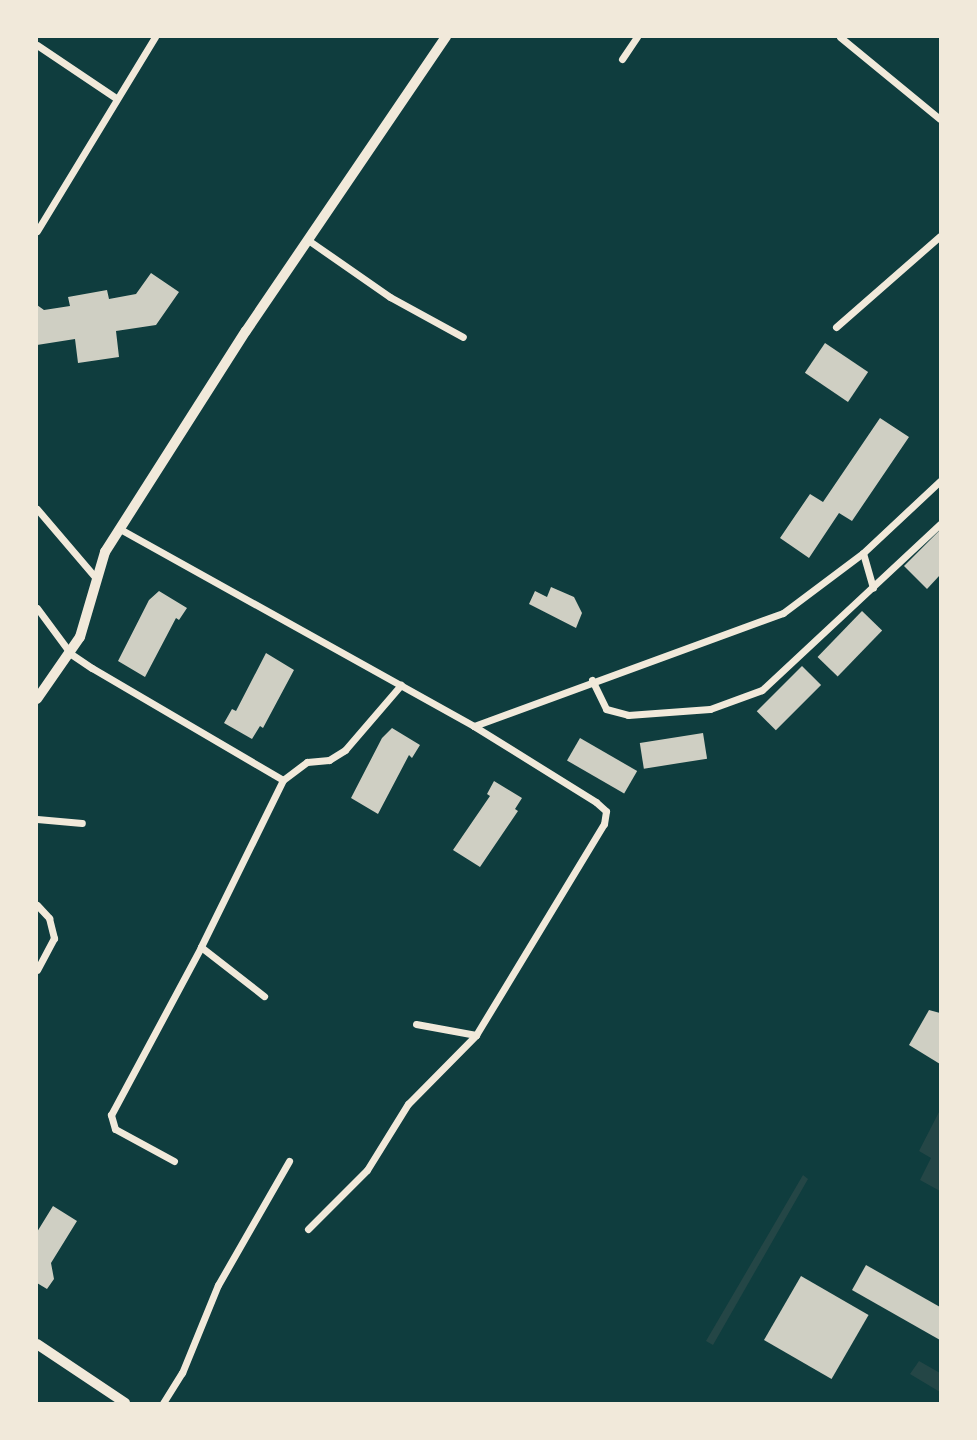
<!DOCTYPE html>
<style>
body{margin:0}
#map{position:relative;width:977px;height:1440px;overflow:hidden;background:#0f3d3e;font-family:Roboto,sans-serif}
div>[style]{position:absolute}
[style*='--x']{left:calc(var(--x)*1px);top:calc(var(--y)*1px);width:calc(var(--w)*1px);rotate:calc(var(--a)*1deg)}
.green>*{inset:0;background:#244646}
.building>*{inset:0;background:#cfcfc3;transform-origin:0 0}
.minor>*{height:7px;margin:-3.5px;padding:0 3.5px;transform-origin:3.5px;border-radius:3.5px;background:#f1e9da}
.secondary>*{height:10px;margin:-5px;padding:0 5px;transform-origin:5px;border-radius:5px;background:#f1e9da}
span{translate:-50% -50%;white-space:nowrap;text-align:center;line-height:1.15;-webkit-text-stroke:6px #f1e9da;paint-order:stroke}
.frame{position:absolute;inset:0;border:38px solid #f1e9da;pointer-events:none}
</style>
<div id="map">
<div class="green">
<i style="clip-path:polygon(939px 1112px,940px 1112px,940px 1191px,920px 1180px,931px 1158px,919px 1151px)"></i>
<i style="clip-path:polygon(803px 1175px,808px 1179px,713px 1345px,706px 1341px)"></i>
<i style="clip-path:polygon(919px 1361px,940px 1373px,940px 1392px,910px 1374px)"></i>
</div>
<div class="building">
<i style="clip-path:polygon(151px 273px,179px 292px,156px 325px,116px 331px,119px 357px,78px 363px,75px 339px,37px 345px,37px 305px,44px 310px,70px 306px,68px 297px,107px 290px,109px 299px,136px 294px)"></i>
<i style="left:825px;top:343px;width:52px;height:36px;rotate:34deg"></i>
<i style="clip-path:polygon(880px 418px,909px 437px,852px 521px,839px 513px,809px 558px,780px 538px,810px 494px,823px 502px)"></i>
<i style="clip-path:polygon(940px 530px,940px 575px,927px 589px,904px 566px)"></i>
<i style="clip-path:polygon(551px 587px,574px 597px,582px 613px,576px 628px,529px 604px,535px 591px,547px 597px)"></i>
<i style="clip-path:polygon(159px 591px,187px 608px,179px 620px,176px 618px,145px 677px,118px 661px,149px 600px)"></i>
<i style="left:862px;top:611px;width:28px;height:64px;rotate:44deg"></i>
<i style="clip-path:polygon(266px 653px,294px 670px,263px 728px,260px 726px,252px 739px,224px 723px,232px 709px,236px 711px)"></i>
<i style="left:802px;top:666px;width:27px;height:64px;rotate:45deg"></i>
<i style="clip-path:polygon(392px 728px,420px 745px,412px 758px,409px 755px,378px 814px,351px 798px,382px 738px)"></i>
<i style="left:703px;top:733px;width:26px;height:64px;rotate:81deg"></i>
<i style="left:580px;top:738px;width:66px;height:26px;rotate:30deg"></i>
<i style="clip-path:polygon(494px 781px,522px 798px,515px 809px,518px 811px,480px 867px,453px 850px,490px 796px,487px 794px)"></i>
<i style="clip-path:polygon(929px 1010px,940px 1013px,940px 1064px,909px 1045px)"></i>
<i style="clip-path:polygon(53px 1206px,77px 1221px,51px 1263px,54px 1279px,47px 1289px,37px 1283px,37px 1232px)"></i>
<i style="clip-path:polygon(866px 1265px,940px 1307px,940px 1340px,852px 1290px)"></i>
<i style="left:801px;top:1276px;width:78px;height:74px;rotate:30deg"></i>
</div>
<div class="minor">
<i style="--x:840;--y:37;--w:129;--a:39.4"></i>
<i style="--x:37;--y:45;--w:95;--a:33.9"></i>
<i style="--x:622;--y:59;--w:27;--a:-56"></i>
<i style="--x:37;--y:231;--w:227;--a:-58.7"></i>
<i style="--x:308;--y:240;--w:100;--a:34.8"></i>
<i style="--x:390;--y:297;--w:83;--a:28.7"></i>
<i style="--x:836;--y:327;--w:138;--a:-41.2"></i>
<i style="--x:37;--y:509;--w:91;--a:49.5"></i>
<i style="--x:120;--y:529;--w:405;--a:29.1"></i>
<i style="--x:474;--y:726;--w:329;--a:-20.1"></i>
<i style="--x:783;--y:613;--w:100;--a:-36.9"></i>
<i style="--x:863;--y:553;--w:105;--a:-43.1"></i>
<i style="--x:863;--y:553;--w:36;--a:74"></i>
<i style="--x:37;--y:608;--w:57;--a:53.5"></i>
<i style="--x:71;--y:654;--w:25;--a:34"></i>
<i style="--x:92;--y:668;--w:221;--a:30.4"></i>
<i style="--x:283;--y:780;--w:186;--a:116.2"></i>
<i style="--x:201;--y:947;--w:80;--a:37.9"></i>
<i style="--x:592;--y:680;--w:32;--a:64"></i>
<i style="--x:606;--y:709;--w:23;--a:15"></i>
<i style="--x:628;--y:715;--w:82;--a:-4.2"></i>
<i style="--x:710;--y:709;--w:55;--a:-20.1"></i>
<i style="--x:762;--y:690;--w:243;--a:-43"></i>
<i style="--x:283;--y:780;--w:30;--a:-37"></i>
<i style="--x:307;--y:762;--w:22;--a:-5"></i>
<i style="--x:329;--y:760;--w:19;--a:-32"></i>
<i style="--x:345;--y:750;--w:86;--a:-49.3"></i>
<i style="--x:37;--y:819;--w:45;--a:5.1"></i>
<i style="--x:37;--y:905;--w:18;--a:47"></i>
<i style="--x:49;--y:918;--w:21;--a:76"></i>
<i style="--x:54;--y:938;--w:36;--a:118"></i>
<i style="--x:416;--y:1024;--w:61;--a:10.4"></i>
<i style="--x:476;--y:1035;--w:247;--a:-58.8"></i>
<i style="--x:604;--y:824;--w:13;--a:-81"></i>
<i style="--x:606;--y:811;--w:13;--a:-138"></i>
<i style="--x:596;--y:802;--w:144;--a:-148.1"></i>
<i style="--x:174;--y:1161;--w:67;--a:-151.5"></i>
<i style="--x:115;--y:1129;--w:15;--a:-106"></i>
<i style="--x:111;--y:1115;--w:191;--a:-61.8"></i>
<i style="--x:308;--y:1229;--w:83;--a:-45"></i>
<i style="--x:367;--y:1170;--w:78;--a:-58.2"></i>
<i style="--x:408;--y:1104;--w:97;--a:-45.4"></i>
<i style="--x:163;--y:1403;--w:36;--a:-58"></i>
<i style="--x:182;--y:1373;--w:95;--a:-67.8"></i>
<i style="--x:218;--y:1285;--w:143;--a:-60.2"></i>
</div>
<div class="secondary">
<i style="--x:37;--y:699;--w:75;--a:-55.3"></i>
<i style="--x:80;--y:637;--w:89;--a:-73.6"></i>
<i style="--x:105;--y:552;--w:262;--a:-57.5"></i>
<i style="--x:246;--y:331;--w:356;--a:-55.8"></i>
<i style="--x:37;--y:1344;--w:106;--a:33.8"></i>
</div>
<div class="frame"></div>
</div>
